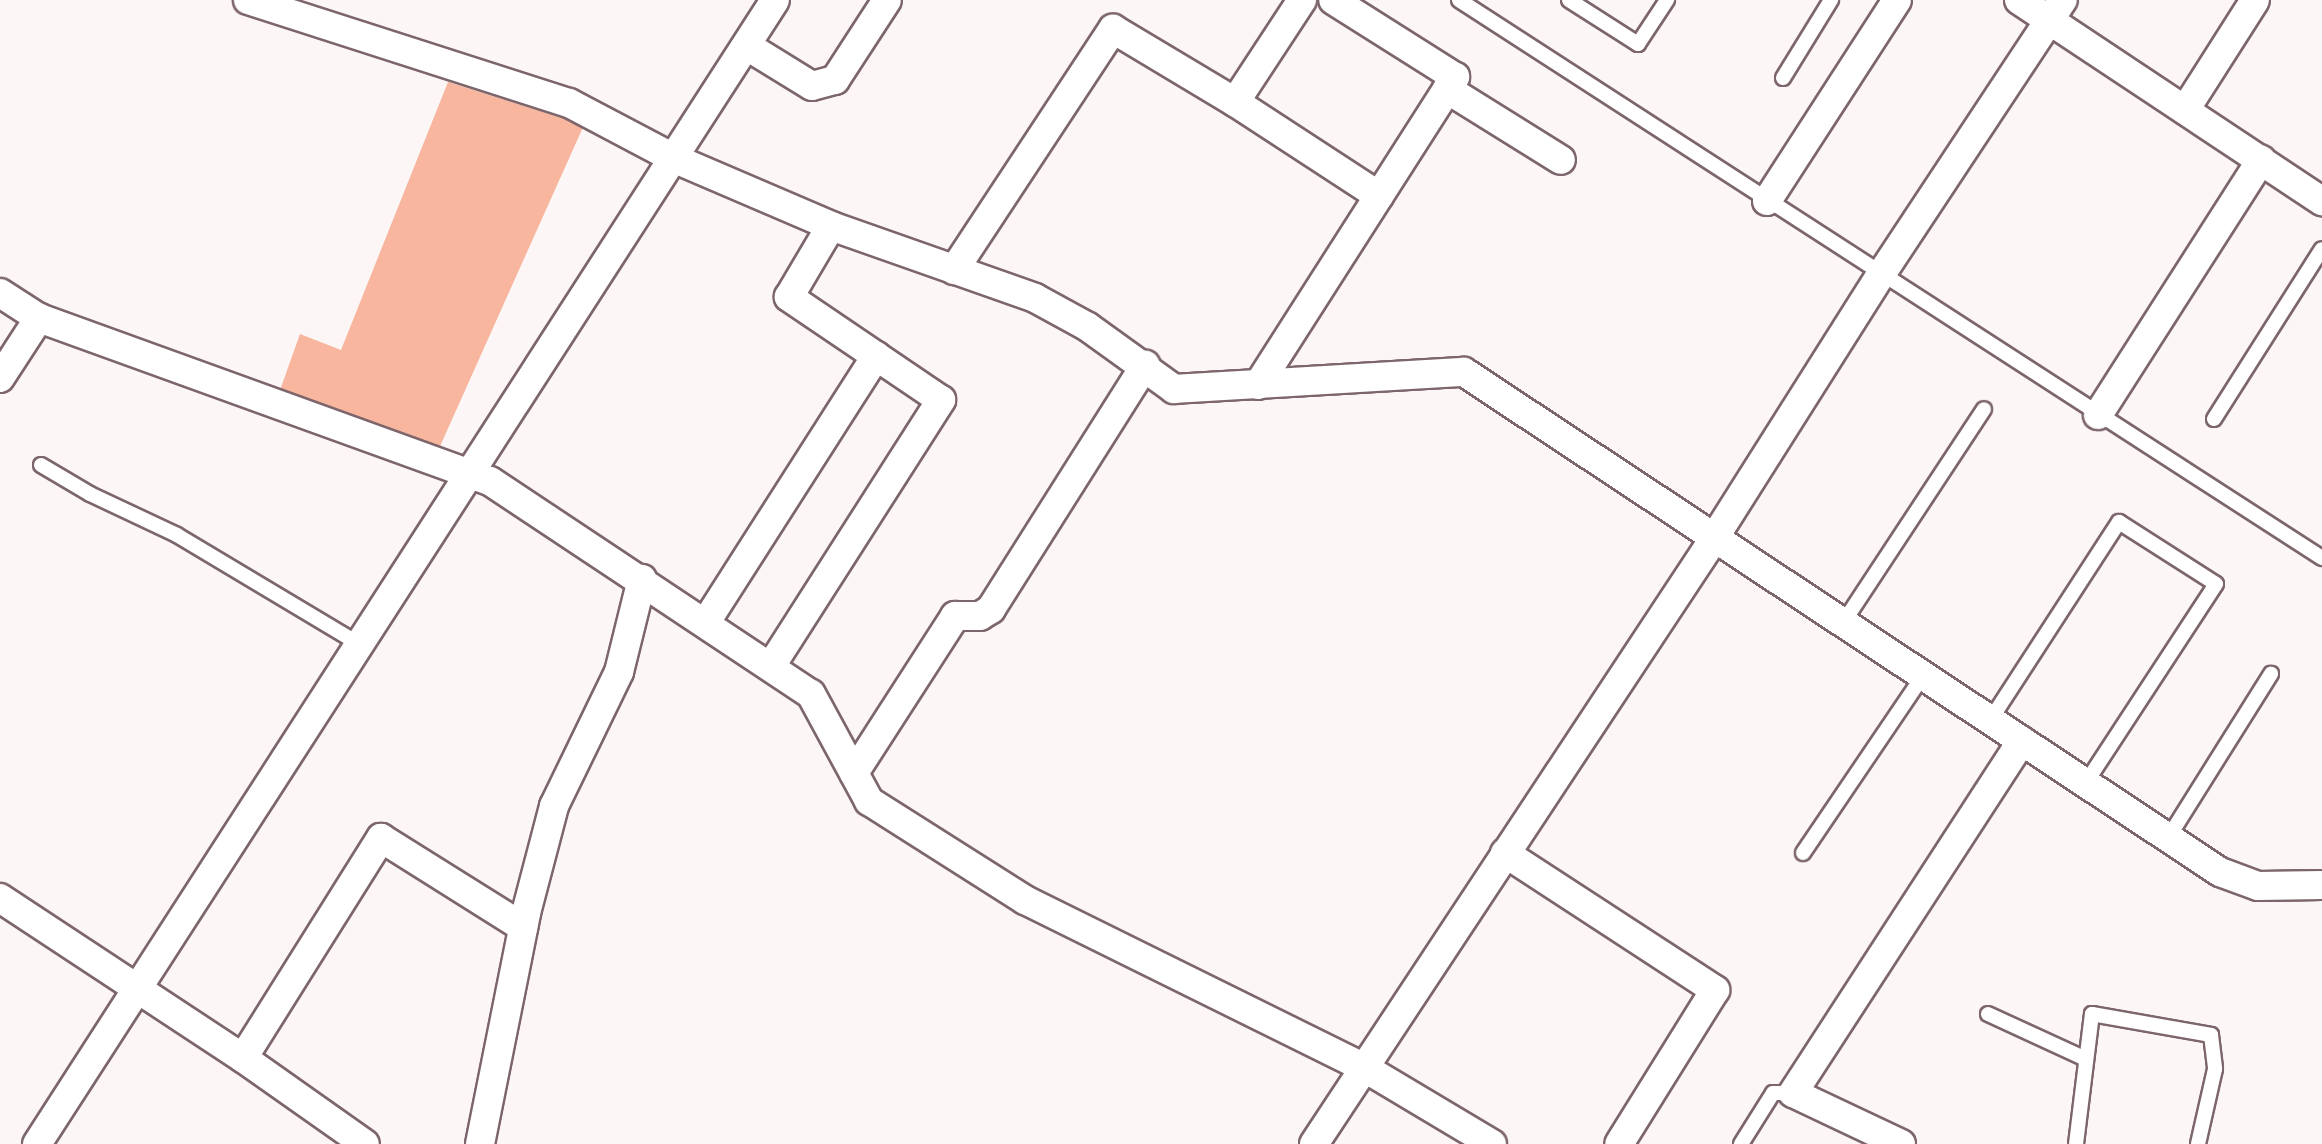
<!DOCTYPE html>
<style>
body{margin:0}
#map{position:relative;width:2322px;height:1144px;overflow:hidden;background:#fcf6f7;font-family:Helvetica,sans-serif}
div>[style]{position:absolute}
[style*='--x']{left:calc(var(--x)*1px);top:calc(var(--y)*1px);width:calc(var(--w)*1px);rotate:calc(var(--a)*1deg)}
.green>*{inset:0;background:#f7b69d}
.roads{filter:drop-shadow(2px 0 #7d666b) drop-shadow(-2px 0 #7d666b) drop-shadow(0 2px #7d666b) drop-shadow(0 -2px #7d666b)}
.lane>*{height:14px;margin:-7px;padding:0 7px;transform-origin:7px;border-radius:7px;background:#fff}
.street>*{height:28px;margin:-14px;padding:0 14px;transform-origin:14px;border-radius:14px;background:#fff}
span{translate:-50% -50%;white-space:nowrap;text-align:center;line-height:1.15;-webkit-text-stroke:6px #fff;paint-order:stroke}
</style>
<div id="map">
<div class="green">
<i style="clip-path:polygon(448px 82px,584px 125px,437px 453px,279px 393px,300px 334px,341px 350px)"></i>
</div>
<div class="roads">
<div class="lane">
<i style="--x:1459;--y:0;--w:1028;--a:32.89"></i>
<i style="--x:1569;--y:0;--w:82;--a:32.5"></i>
<i style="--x:1638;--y:44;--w:53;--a:-56.6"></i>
<i style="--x:1783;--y:78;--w:92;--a:-58.4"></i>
<i style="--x:2214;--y:419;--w:201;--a:-57.6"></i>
<i style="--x:41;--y:465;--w:57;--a:30.6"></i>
<i style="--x:90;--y:494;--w:96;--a:25.2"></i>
<i style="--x:177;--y:535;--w:214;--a:30.9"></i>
<i style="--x:1843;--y:623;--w:256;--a:-56.6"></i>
<i style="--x:1991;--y:719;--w:235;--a:-57"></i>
<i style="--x:2119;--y:522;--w:115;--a:32.6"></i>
<i style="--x:2216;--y:584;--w:238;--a:123.2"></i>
<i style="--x:2168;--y:838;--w:194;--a:-57.9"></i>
<i style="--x:1803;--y:853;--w:216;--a:-55.9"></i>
<i style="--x:1988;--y:1014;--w:108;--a:24.7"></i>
<i style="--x:1741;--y:1144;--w:60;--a:-57.9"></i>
<i style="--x:1773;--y:1093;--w:20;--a:0"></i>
<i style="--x:2076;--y:1144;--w:131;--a:-83"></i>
<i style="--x:2092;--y:1014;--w:121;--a:10"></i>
<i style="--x:2211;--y:1035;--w:34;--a:83"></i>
<i style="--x:2215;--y:1069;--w:77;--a:102.8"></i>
</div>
<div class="street">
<i style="--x:248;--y:0;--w:337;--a:17.8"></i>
<i style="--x:569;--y:103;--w:120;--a:27.8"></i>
<i style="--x:675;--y:159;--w:170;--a:23.2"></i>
<i style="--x:831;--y:226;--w:216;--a:19.4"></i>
<i style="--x:1035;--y:298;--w:60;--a:28.7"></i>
<i style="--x:1088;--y:327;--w:106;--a:35.8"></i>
<i style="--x:1174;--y:389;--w:290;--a:-3.4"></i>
<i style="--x:1464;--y:372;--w:906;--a:33.48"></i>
<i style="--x:2220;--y:872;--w:40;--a:20.2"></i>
<i style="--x:2258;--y:886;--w:64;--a:-0.9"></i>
<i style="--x:2019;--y:0;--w:364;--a:33.6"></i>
<i style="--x:747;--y:46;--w:76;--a:31.6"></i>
<i style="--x:812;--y:86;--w:24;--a:-15"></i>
<i style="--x:835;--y:80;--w:95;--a:-57"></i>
<i style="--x:1447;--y:89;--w:134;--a:31.9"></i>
<i style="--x:1235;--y:102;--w:122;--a:-56.7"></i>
<i style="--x:2185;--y:110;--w:130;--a:-57.5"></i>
<i style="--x:1767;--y:201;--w:239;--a:-57.1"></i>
<i style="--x:954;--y:270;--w:289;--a:-56.6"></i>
<i style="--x:1113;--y:29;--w:142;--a:30.9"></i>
<i style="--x:1235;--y:102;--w:172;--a:33.1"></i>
<i style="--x:0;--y:293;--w:46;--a:32.7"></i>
<i style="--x:39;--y:318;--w:480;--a:19.9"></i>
<i style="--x:490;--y:481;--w:385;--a:33.6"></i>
<i style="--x:811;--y:694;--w:122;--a:61.5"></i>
<i style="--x:869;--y:801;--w:185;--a:32.4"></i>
<i style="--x:1025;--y:900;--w:377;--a:26.3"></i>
<i style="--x:1363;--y:1067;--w:150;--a:30.8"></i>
<i style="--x:0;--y:378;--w:72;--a:-57"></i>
<i style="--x:1258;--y:385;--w:366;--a:-57.4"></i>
<i style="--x:1455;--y:77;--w:144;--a:-147.7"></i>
<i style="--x:2098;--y:415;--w:303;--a:-57.4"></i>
<i style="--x:706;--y:622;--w:316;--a:-57.4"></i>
<i style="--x:771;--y:666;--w:316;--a:-57.4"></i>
<i style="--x:941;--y:400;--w:184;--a:-145.9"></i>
<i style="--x:789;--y:297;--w:82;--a:-59.4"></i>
<i style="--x:854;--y:773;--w:187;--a:-57.2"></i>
<i style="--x:955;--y:616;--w:25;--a:0"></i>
<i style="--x:980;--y:616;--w:13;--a:-32"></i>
<i style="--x:991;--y:609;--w:289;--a:-57.7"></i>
<i style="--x:1505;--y:853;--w:251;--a:33.1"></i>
<i style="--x:1715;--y:990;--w:181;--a:121.9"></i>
<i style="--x:0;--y:898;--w:291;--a:33.4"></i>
<i style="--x:243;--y:1058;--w:149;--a:35.2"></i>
<i style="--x:243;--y:1058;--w:260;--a:-57.9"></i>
<i style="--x:381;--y:838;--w:168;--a:32.1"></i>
<i style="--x:37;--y:1144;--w:1361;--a:-57.17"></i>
<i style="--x:480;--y:1144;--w:236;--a:-78.7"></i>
<i style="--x:526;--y:913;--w:111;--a:-75.3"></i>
<i style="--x:554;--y:806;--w:149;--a:-64.1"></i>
<i style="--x:619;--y:672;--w:96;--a:-76.1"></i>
<i style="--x:1314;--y:1144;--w:724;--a:-56.55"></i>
<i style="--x:1713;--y:540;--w:312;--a:-57.7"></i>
<i style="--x:1880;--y:276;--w:331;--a:-56.5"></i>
<i style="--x:1901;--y:1144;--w:119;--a:-154.7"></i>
<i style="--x:1793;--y:1093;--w:420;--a:-57"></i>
</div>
</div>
</div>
